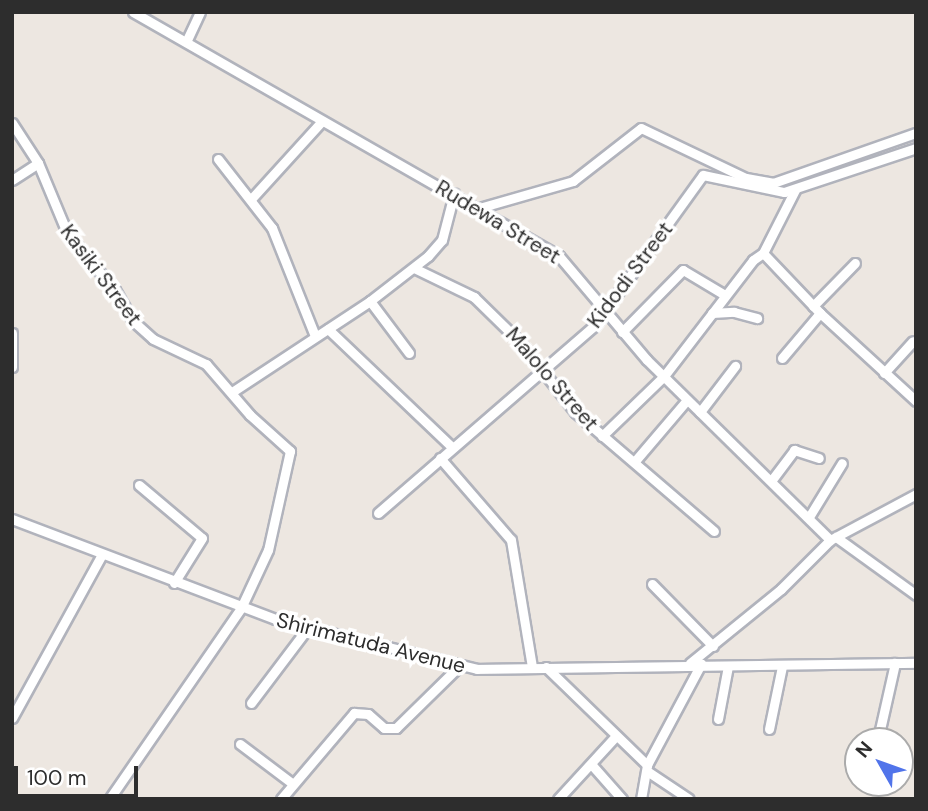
<!DOCTYPE html>
<style>
body{margin:0}
#map{position:relative;width:928px;height:811px;overflow:hidden;background:#ede7e1;font-family:"DM Sans",sans-serif}
div>[style]{position:absolute}
[style*='--x']{left:calc(var(--x)*1px);top:calc(var(--y)*1px);width:calc(var(--w)*1px);rotate:calc(var(--a)*1deg)}
.roads{filter:drop-shadow(2px 0 #b1b3bc) drop-shadow(-2px 0 #b1b3bc) drop-shadow(0 2px #b1b3bc) drop-shadow(0 -2px #b1b3bc)}
.minor>*{height:9px;margin:-4.5px;padding:0 4.5px;transform-origin:4.5px;border-radius:4.5px;background:#fff}
span{translate:-50% -50%;white-space:nowrap;text-align:center;line-height:1.15;-webkit-text-stroke:7px #fff;paint-order:stroke}
.street-label{font-size:21px;color:#2d2d2d}
.frame{position:absolute;inset:0;border:14px solid #2d2d2d;pointer-events:none}
.north{position:absolute;left:844px;top:727px;width:70px;height:70px;box-sizing:border-box;background:#fff;border:2px solid #ababab;border-radius:50%;rotate:310deg;font-size:19px;font-weight:700;line-height:28px;text-align:center;color:#2d2d2d}
.north::after{content:'';display:block;margin:auto;width:24px;height:32px;background:#5174ea;clip-path:polygon(50% 0,100% 100%,50% 72%,0 100%)}
.scale{position:absolute;left:14px;top:766px;width:124px;height:32px;box-sizing:border-box;border:4px solid #2d2d2d;border-top:0;padding-left:9px;font-size:21px;line-height:24px;white-space:nowrap;color:#2d2d2d;-webkit-text-stroke:5px #fff;paint-order:stroke}
</style>
<div id="map">
<div class="roads">
<div class="minor">
<i style="--x:133;--y:12;--w:491;--a:29.8"></i>
<i style="--x:559;--y:256;--w:136;--a:49.8"></i>
<i style="--x:647;--y:360;--w:257;--a:44.5"></i>
<i style="--x:186;--y:42;--w:33;--a:-65"></i>
<i style="--x:12;--y:123;--w:48;--a:57"></i>
<i style="--x:38;--y:163;--w:78;--a:67.4"></i>
<i style="--x:68;--y:235;--w:72;--a:49.5"></i>
<i style="--x:115;--y:290;--w:34;--a:60"></i>
<i style="--x:132;--y:320;--w:28;--a:42"></i>
<i style="--x:153;--y:339;--w:59;--a:25.3"></i>
<i style="--x:206;--y:364;--w:67;--a:49.2"></i>
<i style="--x:250;--y:415;--w:54;--a:42"></i>
<i style="--x:290;--y:451;--w:101;--a:102.5"></i>
<i style="--x:268;--y:550;--w:64;--a:115"></i>
<i style="--x:241;--y:608;--w:232;--a:124.6"></i>
<i style="--x:218;--y:159;--w:88;--a:52"></i>
<i style="--x:272;--y:228;--w:116;--a:68.3"></i>
<i style="--x:12;--y:180;--w:31;--a:-33"></i>
<i style="--x:795;--y:190;--w:71;--a:116.9"></i>
<i style="--x:763;--y:253;--w:83;--a:46.5"></i>
<i style="--x:820;--y:313;--w:130;--a:42.5"></i>
<i style="--x:252;--y:198;--w:104;--a:-47.7"></i>
<i style="--x:479;--y:208;--w:98;--a:-16"></i>
<i style="--x:573;--y:181;--w:86;--a:-37.9"></i>
<i style="--x:641;--y:128;--w:116;--a:25.5"></i>
<i style="--x:746;--y:178;--w:27;--a:10"></i>
<i style="--x:773;--y:183;--w:151;--a:-19.3"></i>
<i style="--x:414;--y:268;--w:67;--a:25.8"></i>
<i style="--x:474;--y:297;--w:64;--a:44.4"></i>
<i style="--x:520;--y:342;--w:89;--a:51.8"></i>
<i style="--x:575;--y:412;--w:183;--a:40.6"></i>
<i style="--x:370;--y:301;--w:65;--a:53.1"></i>
<i style="--x:813;--y:306;--w:60;--a:-45.7"></i>
<i style="--x:712;--y:313;--w:22;--a:-3"></i>
<i style="--x:734;--y:312;--w:24;--a:15"></i>
<i style="--x:328;--y:329;--w:171;--a:43.6"></i>
<i style="--x:622;--y:332;--w:87;--a:-45.5"></i>
<i style="--x:683;--y:270;--w:49;--a:30.8"></i>
<i style="--x:12;--y:333;--w:34;--a:90"></i>
<i style="--x:782;--y:358;--w:59;--a:-49.8"></i>
<i style="--x:884;--y:373;--w:43;--a:-47.8"></i>
<i style="--x:232;--y:392;--w:165;--a:-33.4"></i>
<i style="--x:370;--y:301;--w:73;--a:-37.8"></i>
<i style="--x:428;--y:256;--w:21;--a:-49"></i>
<i style="--x:442;--y:240;--w:48;--a:-75.4"></i>
<i style="--x:700;--y:412;--w:58;--a:-52.7"></i>
<i style="--x:602;--y:436;--w:86;--a:-44.1"></i>
<i style="--x:664;--y:376;--w:146;--a:-52.5"></i>
<i style="--x:753;--y:260;--w:12;--a:-35"></i>
<i style="--x:440;--y:458;--w:108;--a:49.1"></i>
<i style="--x:511;--y:540;--w:129;--a:80.6"></i>
<i style="--x:635;--y:461;--w:80;--a:-49.6"></i>
<i style="--x:771;--y:481;--w:39;--a:-53"></i>
<i style="--x:794;--y:450;--w:26;--a:18"></i>
<i style="--x:139;--y:485;--w:82;--a:40.1"></i>
<i style="--x:202;--y:538;--w:53;--a:121.9"></i>
<i style="--x:378;--y:513;--w:286;--a:-40.9"></i>
<i style="--x:594;--y:326;--w:186;--a:-54.2"></i>
<i style="--x:703;--y:175;--w:83;--a:11.9"></i>
<i style="--x:784;--y:192;--w:139;--a:-18.4"></i>
<i style="--x:809;--y:517;--w:63;--a:-58.6"></i>
<i style="--x:12;--y:519;--w:281;--a:20.8"></i>
<i style="--x:275;--y:619;--w:208;--a:13.9"></i>
<i style="--x:477;--y:669;--w:439;--a:-0.8"></i>
<i style="--x:836;--y:537;--w:99;--a:35.9"></i>
<i style="--x:652;--y:584;--w:87;--a:45.5"></i>
<i style="--x:690;--y:663;--w:117;--a:-39.1"></i>
<i style="--x:781;--y:589;--w:69;--a:-45"></i>
<i style="--x:830;--y:540;--w:98;--a:-28.1"></i>
<i style="--x:546;--y:667;--w:141;--a:44.1"></i>
<i style="--x:647;--y:765;--w:35;--a:100"></i>
<i style="--x:251;--y:703;--w:93;--a:-52.9"></i>
<i style="--x:12;--y:718;--w:187;--a:-61.2"></i>
<i style="--x:718;--y:719;--w:54;--a:-79.3"></i>
<i style="--x:769;--y:729;--w:64;--a:-78.3"></i>
<i style="--x:879;--y:734;--w:73;--a:-77.3"></i>
<i style="--x:240;--y:744;--w:66;--a:37"></i>
<i style="--x:591;--y:764;--w:47;--a:48.5"></i>
<i style="--x:647;--y:765;--w:115;--a:-61.9"></i>
<i style="--x:647;--y:771;--w:50;--a:33.7"></i>
<i style="--x:281;--y:799;--w:113;--a:-49.7"></i>
<i style="--x:354;--y:713;--w:14;--a:4"></i>
<i style="--x:368;--y:714;--w:21;--a:41"></i>
<i style="--x:384;--y:728;--w:12;--a:0"></i>
<i style="--x:396;--y:728;--w:90;--a:-44.5"></i>
<i style="--x:558;--y:799;--w:84;--a:-47.4"></i>
</div>
</div>
<div class="street-label">
<span style="left:498px;top:222px;rotate:31deg">Rudewa Street</span>
<span style="left:101px;top:275px;rotate:53deg">Kasiki Street</span>
<span style="left:630px;top:275px;rotate:-53deg">Kidodi Street</span>
<span style="left:552px;top:379px;rotate:49deg">Malolo Street</span>
<span style="left:371px;top:643px;rotate:14deg">Shirimatuda Avenue</span>
</div>
<div class="frame"></div>
<div class="north">N</div>
<div class="scale">100 m</div>
</div>
